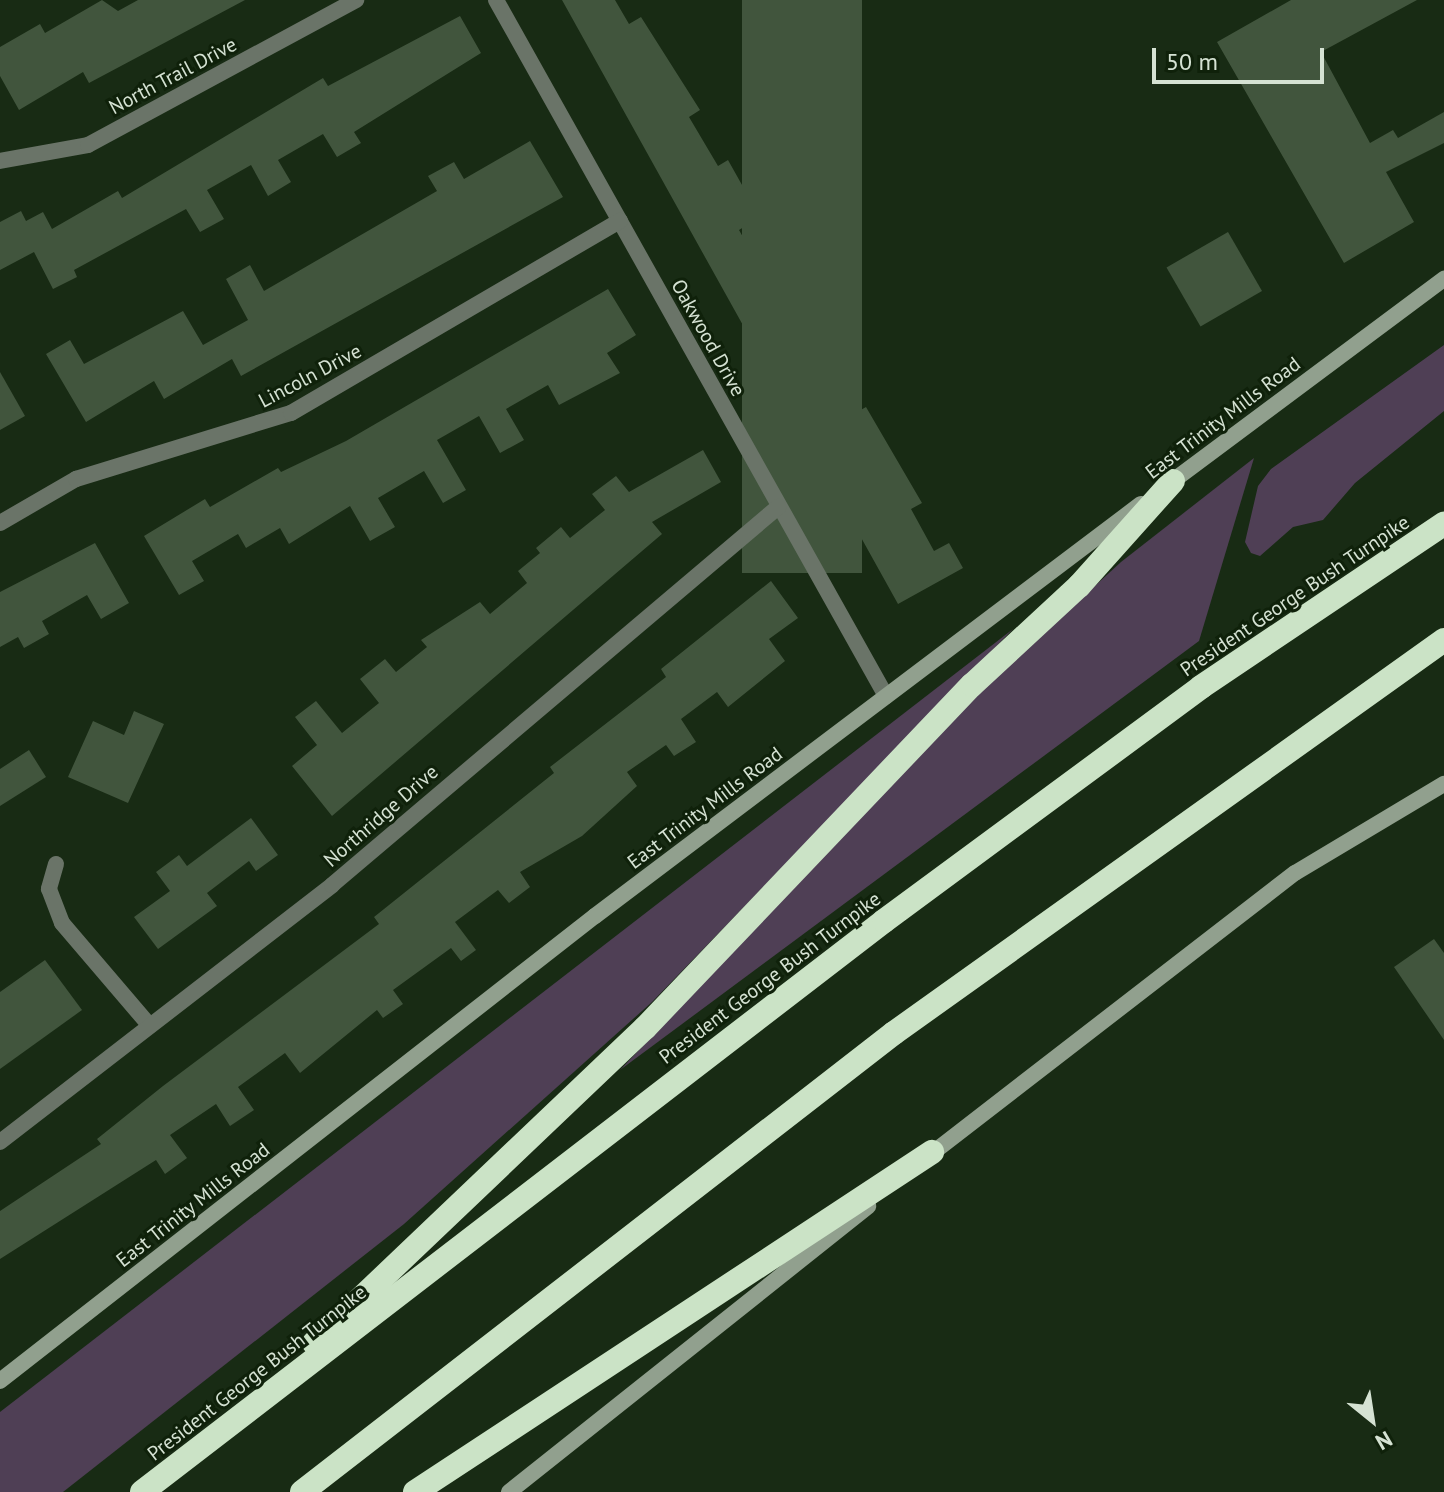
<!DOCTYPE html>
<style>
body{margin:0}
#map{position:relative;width:1444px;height:1492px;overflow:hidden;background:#182b14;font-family:"PT Sans",sans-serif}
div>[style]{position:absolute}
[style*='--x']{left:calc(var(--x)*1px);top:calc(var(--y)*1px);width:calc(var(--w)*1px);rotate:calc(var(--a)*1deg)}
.green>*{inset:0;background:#4f3f55}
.building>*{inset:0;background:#41553d;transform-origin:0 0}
.street>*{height:16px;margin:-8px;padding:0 8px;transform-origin:8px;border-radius:8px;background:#6a7468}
.secondary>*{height:16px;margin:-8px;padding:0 8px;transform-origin:8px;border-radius:8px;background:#91a08e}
.highway>*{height:24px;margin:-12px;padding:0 12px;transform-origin:12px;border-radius:12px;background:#cbe3c6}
span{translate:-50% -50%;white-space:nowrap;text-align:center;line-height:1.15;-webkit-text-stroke:6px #0f210a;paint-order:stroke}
.street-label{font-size:20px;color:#d5e2d3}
.north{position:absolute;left:1332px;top:1380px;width:80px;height:80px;-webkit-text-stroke:6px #0f210a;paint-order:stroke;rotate:150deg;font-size:22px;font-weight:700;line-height:32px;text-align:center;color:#d5e2d3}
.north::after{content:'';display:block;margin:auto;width:28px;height:36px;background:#d5e2d3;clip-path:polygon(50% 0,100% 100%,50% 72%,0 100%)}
.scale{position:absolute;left:1152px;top:48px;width:172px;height:36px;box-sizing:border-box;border:4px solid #d5e2d3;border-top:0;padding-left:10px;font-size:24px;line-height:28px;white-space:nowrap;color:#d5e2d3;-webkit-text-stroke:6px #0f210a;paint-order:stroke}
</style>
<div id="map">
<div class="green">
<i style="clip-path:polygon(1444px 345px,1444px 411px,1355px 483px,1323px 520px,1293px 527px,1260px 556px,1251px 553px,1245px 542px,1258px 486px,1271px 469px)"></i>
<i style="clip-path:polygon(1254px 458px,1199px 641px,620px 1070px,989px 683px,1121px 562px)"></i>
<i style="clip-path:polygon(1013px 629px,652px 1002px,404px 1224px,63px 1492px,0 1492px,0 1412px)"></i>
</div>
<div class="building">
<i style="clip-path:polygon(102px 0,118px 11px,138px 0,245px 0,89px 83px,83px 72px,19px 110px,0 76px,0 47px,40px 24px,45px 33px)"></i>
<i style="clip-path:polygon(562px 0,615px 0,629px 24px,641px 17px,700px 110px,689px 117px,718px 166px,728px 160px,760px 217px,739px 230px,765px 276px,804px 253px,818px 278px,791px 293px,837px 361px,823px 369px,850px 416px,866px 407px,922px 503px,911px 509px,934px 551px,949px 543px,963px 568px,898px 604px)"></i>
<i style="left:742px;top:0;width:120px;height:573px"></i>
<i style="clip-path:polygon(1291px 0,1417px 0,1321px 52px,1370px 143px,1393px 130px,1398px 138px,1444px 112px,1444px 143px,1386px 172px,1414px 222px,1344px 263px,1217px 42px)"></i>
<i style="clip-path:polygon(460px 16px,481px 53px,354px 132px,361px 143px,337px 157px,323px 134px,278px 160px,291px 182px,268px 196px,251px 165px,207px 190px,224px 219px,200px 232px,186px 209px,74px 270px,77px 277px,53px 289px,34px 252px,0 270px,0 222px,21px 211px,26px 221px,43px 212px,52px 229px,118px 191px,122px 198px,323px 78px,328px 86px)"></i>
<i style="clip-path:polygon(530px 141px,563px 197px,241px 376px,232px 359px,164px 399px,154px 381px,86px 422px,46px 354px,70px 340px,84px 364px,183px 311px,203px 345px,248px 320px,226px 279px,250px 265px,264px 291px,437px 191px,428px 176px,454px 162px,464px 179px)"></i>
<i style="left:1228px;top:232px;width:68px;height:71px;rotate:60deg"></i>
<i style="clip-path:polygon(608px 289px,636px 335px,607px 353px,620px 373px,559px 405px,548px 385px,506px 409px,524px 440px,500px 453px,479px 416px,437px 440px,466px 490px,443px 503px,424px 471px,378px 498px,395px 527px,370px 541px,350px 506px,289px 544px,280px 528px,246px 548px,238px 534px,192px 561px,204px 581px,179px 595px,144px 536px,205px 499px,210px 507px,278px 468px,281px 472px,346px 441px)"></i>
<i style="clip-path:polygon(0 372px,25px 416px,0 430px)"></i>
<i style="clip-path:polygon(703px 450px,721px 482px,652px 522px,662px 534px,332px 816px,292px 766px,317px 745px,295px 717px,316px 701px,342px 733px,379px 703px,360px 679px,385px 659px,396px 672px,427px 647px,421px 640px,480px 602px,490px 614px,527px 583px,518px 571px,540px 553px,536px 548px,561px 527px,570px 538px,605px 510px,592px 494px,616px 476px,629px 492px)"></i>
<i style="clip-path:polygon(95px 543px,129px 603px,101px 619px,87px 595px,42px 621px,49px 634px,24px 648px,18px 637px,0 647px,0 592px)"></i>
<i style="clip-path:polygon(771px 581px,798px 618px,769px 639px,785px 661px,728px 707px,717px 692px,681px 719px,696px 742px,674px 756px,666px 745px,627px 772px,637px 786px,582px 836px,520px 872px,530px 887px,509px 903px,498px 890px,455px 922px,476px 950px,461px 961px,451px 948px,393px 990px,403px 1004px,383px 1018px,377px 1010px,300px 1073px,285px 1053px,238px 1087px,254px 1110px,230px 1126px,216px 1104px,170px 1135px,187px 1158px,165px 1174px,156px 1160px,0 1259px,0 1211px,101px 1144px,97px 1139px,163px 1086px,379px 924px,374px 917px,554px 773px,550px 767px,666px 677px,661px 669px)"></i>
<i style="clip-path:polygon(134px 711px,164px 724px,128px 803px,68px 777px,93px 721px,124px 735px)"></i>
<i style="clip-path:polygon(29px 750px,46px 777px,0 806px,0 769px)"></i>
<i style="clip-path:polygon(251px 818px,278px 855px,256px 871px,249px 861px,207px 893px,217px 906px,158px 949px,134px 917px,170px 891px,156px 872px,179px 855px,187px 866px)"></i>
<i style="clip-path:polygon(1434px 939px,1444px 953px,1444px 1040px,1394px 967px)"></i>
<i style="clip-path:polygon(45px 960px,82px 1010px,0 1069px,0 992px)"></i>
</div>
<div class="street">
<i style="--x:496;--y:0;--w:798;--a:60.74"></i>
<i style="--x:0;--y:161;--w:89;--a:-10.3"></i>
<i style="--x:88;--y:145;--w:305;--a:-28.4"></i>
<i style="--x:0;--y:523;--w:88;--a:-30.1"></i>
<i style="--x:76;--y:479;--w:225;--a:-17.1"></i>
<i style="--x:291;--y:413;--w:381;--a:-30.3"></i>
<i style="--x:56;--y:864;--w:26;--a:106"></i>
<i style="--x:49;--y:889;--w:36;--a:69"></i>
<i style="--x:62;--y:923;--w:135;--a:49.5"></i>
<i style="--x:0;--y:1142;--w:420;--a:-37.7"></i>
<i style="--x:332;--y:885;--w:585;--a:-40.28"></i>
</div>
<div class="secondary">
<i style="--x:1166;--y:486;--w:347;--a:-36.7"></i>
<i style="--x:926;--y:1158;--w:466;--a:-37.7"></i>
<i style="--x:1295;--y:873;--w:174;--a:-30.9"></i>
<i style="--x:0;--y:1381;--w:755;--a:-38.01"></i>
<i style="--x:595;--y:916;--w:684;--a:-37.04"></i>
<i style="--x:509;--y:1492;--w:459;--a:-38.5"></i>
</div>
<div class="highway">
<i style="--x:314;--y:1343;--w:457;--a:-43.6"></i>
<i style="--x:645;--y:1028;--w:474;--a:-46.4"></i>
<i style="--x:972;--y:685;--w:146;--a:-42.8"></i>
<i style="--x:1079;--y:586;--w:141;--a:-48.2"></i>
<i style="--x:142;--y:1492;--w:936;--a:-37.58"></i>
<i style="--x:884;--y:921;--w:394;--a:-36.4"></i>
<i style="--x:1201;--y:687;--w:293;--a:-33.9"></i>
<i style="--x:302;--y:1492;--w:749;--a:-37.79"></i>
<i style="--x:894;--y:1033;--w:676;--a:-35.55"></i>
<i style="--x:415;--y:1492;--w:619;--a:-33.33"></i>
</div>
<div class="street-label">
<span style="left:173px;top:76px;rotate:-28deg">North Trail Drive</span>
<span style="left:708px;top:338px;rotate:61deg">Oakwood Drive</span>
<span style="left:310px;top:376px;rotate:-28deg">Lincoln Drive</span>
<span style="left:1223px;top:418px;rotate:-37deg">East Trinity Mills Road</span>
<span style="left:1295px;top:596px;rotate:-34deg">President George Bush Turnpike</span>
<span style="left:705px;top:808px;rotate:-37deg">East Trinity Mills Road</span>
<span style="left:381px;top:816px;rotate:-41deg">Northridge Drive</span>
<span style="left:770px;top:978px;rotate:-37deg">President George Bush Turnpike</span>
<span style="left:193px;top:1205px;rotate:-38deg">East Trinity Mills Road</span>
<span style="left:257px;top:1373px;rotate:-38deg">President George Bush Turnpike</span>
</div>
<div class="north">N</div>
<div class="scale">50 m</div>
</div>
